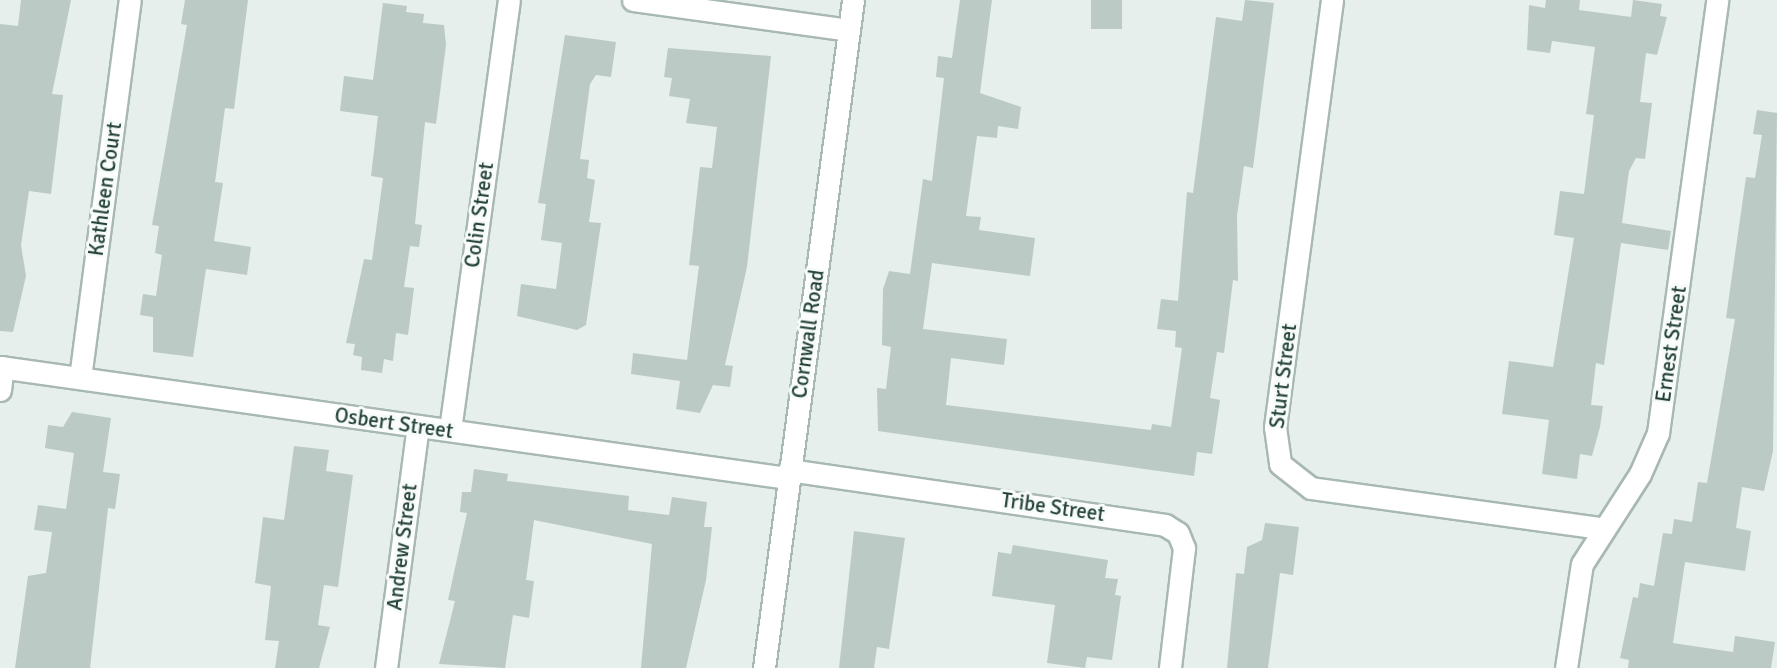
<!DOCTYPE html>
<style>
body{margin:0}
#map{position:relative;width:1777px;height:668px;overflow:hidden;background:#e6efeb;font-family:Signika,sans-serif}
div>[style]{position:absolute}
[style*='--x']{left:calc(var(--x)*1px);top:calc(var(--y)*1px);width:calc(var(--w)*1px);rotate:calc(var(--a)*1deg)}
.building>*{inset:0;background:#bbcac4;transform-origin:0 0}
.roads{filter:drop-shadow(2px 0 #a8b8b2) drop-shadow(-2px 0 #a8b8b2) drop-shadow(0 2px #a8b8b2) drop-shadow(0 -2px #a8b8b2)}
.minor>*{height:21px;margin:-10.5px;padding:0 10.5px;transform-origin:10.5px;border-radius:10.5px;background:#fff}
.tertiary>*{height:21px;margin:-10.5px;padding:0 10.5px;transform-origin:10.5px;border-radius:10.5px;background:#fff}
span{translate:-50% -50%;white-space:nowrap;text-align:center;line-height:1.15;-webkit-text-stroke:6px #f7fbf9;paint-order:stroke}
.street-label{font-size:21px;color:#24423a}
</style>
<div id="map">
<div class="building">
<i style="clip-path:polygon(21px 0,71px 0,52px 94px,63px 95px,51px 194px,29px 191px,21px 245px,26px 276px,13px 332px,0 331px,0 24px,18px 26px)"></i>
<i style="clip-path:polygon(185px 0,248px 0,234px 109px,225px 108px,215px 182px,223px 183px,214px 241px,251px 247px,247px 275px,206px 269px,193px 357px,153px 352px,153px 317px,140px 315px,143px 294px,156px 296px,162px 255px,155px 253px,159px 226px,152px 225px,187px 25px,181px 24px)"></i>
<i style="clip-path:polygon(960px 0,992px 0,980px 93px,1021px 107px,1018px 129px,998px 126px,997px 138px,977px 136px,966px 216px,981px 217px,979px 230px,1035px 238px,1030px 276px,932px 263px,923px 329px,1007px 339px,1004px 365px,951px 358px,946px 405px,1151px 430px,1152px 424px,1171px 427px,1182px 348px,1175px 347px,1176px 331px,1157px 329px,1161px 299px,1178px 301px,1187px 192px,1193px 193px,1216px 17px,1242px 21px,1245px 0,1274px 3px,1253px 168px,1244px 166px,1237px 216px,1238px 281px,1233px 280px,1224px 353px,1217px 352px,1210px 398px,1220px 400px,1212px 454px,1197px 452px,1194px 476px,878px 431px,877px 388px,886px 389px,891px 347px,882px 345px,883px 289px,889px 271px,910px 274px,923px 179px,932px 181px,944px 78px,936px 77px,938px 56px,952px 58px)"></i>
<i style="left:1091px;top:0;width:31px;height:29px"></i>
<i style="clip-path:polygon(1546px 0,1580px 0,1579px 10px,1631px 17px,1633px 0,1662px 4px,1660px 16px,1667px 17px,1657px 55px,1646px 53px,1640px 102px,1652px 103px,1645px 159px,1636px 158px,1629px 171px,1622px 223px,1671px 231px,1668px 250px,1621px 243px,1604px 365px,1596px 363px,1591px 405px,1603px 406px,1600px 427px,1592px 456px,1580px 454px,1577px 479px,1542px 474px,1549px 420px,1502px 414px,1509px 361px,1553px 367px,1574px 238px,1554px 235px,1560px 191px,1584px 194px,1594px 115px,1586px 114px,1595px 47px,1552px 41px,1550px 53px,1527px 50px,1529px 5px,1545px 8px)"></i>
<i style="clip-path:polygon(383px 3px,407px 6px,406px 12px,424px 14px,423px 23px,444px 25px,446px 45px,436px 124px,425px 122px,415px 224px,422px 225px,419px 247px,410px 246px,404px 287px,414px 288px,408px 335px,396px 333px,393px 361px,384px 359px,382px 373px,361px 370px,362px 357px,353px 355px,355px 344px,346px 343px,364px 259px,372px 260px,383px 178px,371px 176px,378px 116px,340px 111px,344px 76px,373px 80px)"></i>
<i style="clip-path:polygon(565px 35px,616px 42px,611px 77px,596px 75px,590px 84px,580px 159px,589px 160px,587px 178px,595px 180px,589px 222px,601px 223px,586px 325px,577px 330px,517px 316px,521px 284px,556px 289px,562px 243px,541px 240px,546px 204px,538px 203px)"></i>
<i style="clip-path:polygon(668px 48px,771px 56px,747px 267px,725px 365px,733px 366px,730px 387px,713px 385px,700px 413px,676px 409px,680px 381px,631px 374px,633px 353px,687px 360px,699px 266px,689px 265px,700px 167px,712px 168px,717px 127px,686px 123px,690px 99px,669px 96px,672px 78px,664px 77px)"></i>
<i style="clip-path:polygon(1757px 110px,1777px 113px,1773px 451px,1764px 491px,1742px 487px,1736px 528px,1751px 531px,1745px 571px,1685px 562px,1673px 643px,1733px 652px,1735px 636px,1775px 642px,1771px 668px,1628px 668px,1629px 660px,1620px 658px,1633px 597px,1638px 598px,1640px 583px,1654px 586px,1663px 533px,1672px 534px,1674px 519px,1692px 522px,1698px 482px,1707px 483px,1735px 319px,1726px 318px,1746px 177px,1755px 178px,1762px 135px,1753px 134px)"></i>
<i style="clip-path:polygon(72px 412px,111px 418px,103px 472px,120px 474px,115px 509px,108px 508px,90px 668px,15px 668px,28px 576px,46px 573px,52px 532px,34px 530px,38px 505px,66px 509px,74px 453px,45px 448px,48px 425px,63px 427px)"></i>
<i style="clip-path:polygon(294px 446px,329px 450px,326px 471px,353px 475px,338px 587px,324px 585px,318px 625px,330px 627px,319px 668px,275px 668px,279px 641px,265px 640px,271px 586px,255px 583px,263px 517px,284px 520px)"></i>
<i style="clip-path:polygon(474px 469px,508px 474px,507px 481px,629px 496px,628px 510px,669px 515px,672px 497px,707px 502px,704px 527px,712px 527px,706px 580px,686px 668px,641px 668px,652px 544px,534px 520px,526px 580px,534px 581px,529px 618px,513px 615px,505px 668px,439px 664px,455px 601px,448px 600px,467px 513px,460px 512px,462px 492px,471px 492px)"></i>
<i style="clip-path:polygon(1265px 523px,1299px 527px,1293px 575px,1280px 573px,1268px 668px,1227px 668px,1236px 573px,1244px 574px,1247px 547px,1262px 540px)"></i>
<i style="clip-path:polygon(854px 531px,905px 538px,889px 649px,877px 647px,874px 668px,839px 668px)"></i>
<i style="clip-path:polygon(1013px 545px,1108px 560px,1105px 578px,1118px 579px,1115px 595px,1121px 596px,1112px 660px,1087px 657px,1085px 668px,1047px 663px,1055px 605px,992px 596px,998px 552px,1011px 554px)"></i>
</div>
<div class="roads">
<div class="minor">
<i style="--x:633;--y:0;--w:218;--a:7.9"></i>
<i style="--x:1332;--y:0;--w:431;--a:97.6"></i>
<i style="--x:1275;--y:427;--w:37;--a:82"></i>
<i style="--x:1280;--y:464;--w:39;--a:38"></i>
<i style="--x:1311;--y:488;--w:293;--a:7.9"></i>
<i style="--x:0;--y:367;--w:796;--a:8.02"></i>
<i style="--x:80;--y:378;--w:381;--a:-82.5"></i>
<i style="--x:0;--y:390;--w:23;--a:-83"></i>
<i style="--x:450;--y:430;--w:434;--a:-82.2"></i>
<i style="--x:789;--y:470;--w:380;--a:8.3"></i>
<i style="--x:1165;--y:525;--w:15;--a:32"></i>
<i style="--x:1178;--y:533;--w:16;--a:68"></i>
<i style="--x:1184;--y:548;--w:121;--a:96.7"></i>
<i style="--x:386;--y:668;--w:244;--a:-82.5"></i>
<i style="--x:1566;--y:668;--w:105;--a:-81.3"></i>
<i style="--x:1582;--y:564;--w:107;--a:-57.2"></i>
<i style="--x:1640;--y:474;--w:45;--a:-66.3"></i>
<i style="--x:1658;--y:433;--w:437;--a:-82.2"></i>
</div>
<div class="tertiary">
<i style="--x:764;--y:668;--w:674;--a:-82.41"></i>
</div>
</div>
<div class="street-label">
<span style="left:105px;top:189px;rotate:-82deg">Kathleen Court</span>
<span style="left:479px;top:215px;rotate:-82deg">Colin Street</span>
<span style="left:808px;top:334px;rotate:-82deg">Cornwall Road</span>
<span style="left:1671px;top:344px;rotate:-82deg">Ernest Street</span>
<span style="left:1283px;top:376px;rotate:-83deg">Sturt Street</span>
<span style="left:394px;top:423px;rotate:8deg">Osbert Street</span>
<span style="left:1053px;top:507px;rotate:8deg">Tribe Street</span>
<span style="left:402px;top:547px;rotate:-83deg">Andrew Street</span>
</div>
</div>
